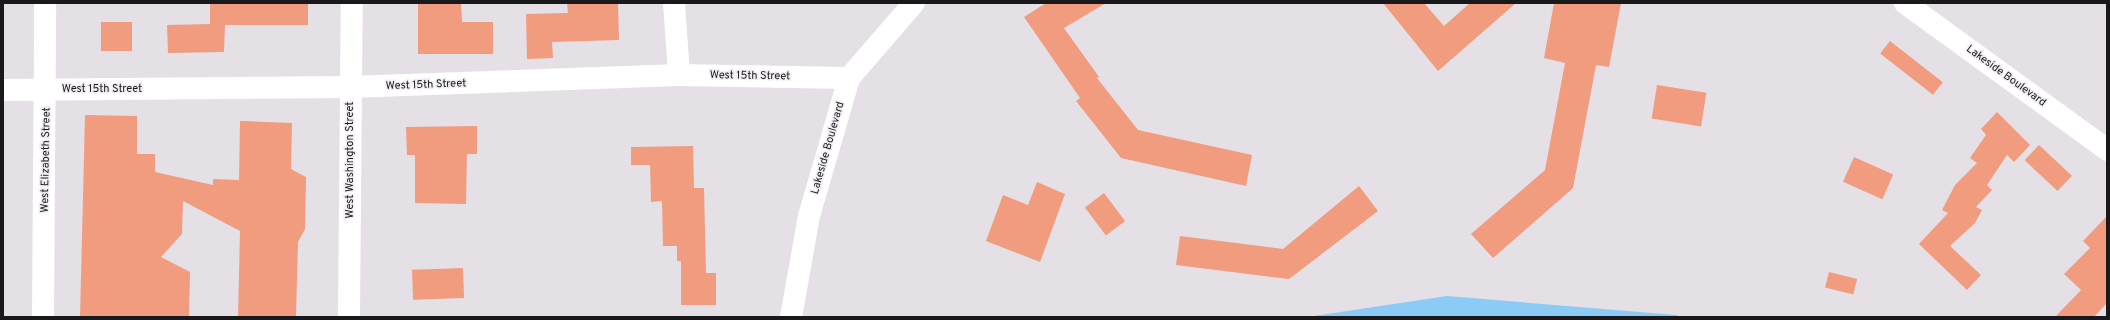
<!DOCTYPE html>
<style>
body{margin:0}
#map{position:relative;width:2110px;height:320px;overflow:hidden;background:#e4e0e5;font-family:Overpass,sans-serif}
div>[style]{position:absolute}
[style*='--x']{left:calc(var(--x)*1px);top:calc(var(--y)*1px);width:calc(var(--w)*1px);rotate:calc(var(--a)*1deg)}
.water>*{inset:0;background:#8ccbf6}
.building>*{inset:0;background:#f19c7f;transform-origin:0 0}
.minor>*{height:22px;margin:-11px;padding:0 11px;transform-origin:11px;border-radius:11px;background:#fff}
span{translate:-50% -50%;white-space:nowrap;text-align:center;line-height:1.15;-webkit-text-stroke:3px #f1edf3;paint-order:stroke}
.street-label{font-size:11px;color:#19181a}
.frame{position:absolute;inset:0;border:4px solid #19181a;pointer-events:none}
</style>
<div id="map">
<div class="water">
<i style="clip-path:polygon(1447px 296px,1676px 315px,1683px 317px,1307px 317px)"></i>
</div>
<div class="building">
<i style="clip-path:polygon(210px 3px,308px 3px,308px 25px,225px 25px,224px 52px,168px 53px,167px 25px,210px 24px)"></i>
<i style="clip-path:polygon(418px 3px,461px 3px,462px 22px,493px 22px,493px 54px,418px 54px)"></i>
<i style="clip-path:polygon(567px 3px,618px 3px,619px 40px,552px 42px,553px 58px,527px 59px,526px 14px,568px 13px)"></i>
<i style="clip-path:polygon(1046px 3px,1106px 3px,1064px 28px,1099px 77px,1097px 78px,1138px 130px,1252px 155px,1246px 186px,1121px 158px,1076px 101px,1080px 98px,1024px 17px)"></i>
<i style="clip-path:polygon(1383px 3px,1424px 3px,1444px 26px,1470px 3px,1516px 3px,1438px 71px)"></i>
<i style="clip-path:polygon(1554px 3px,1621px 3px,1609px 67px,1596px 65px,1573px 188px,1493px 258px,1471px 234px,1545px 170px,1565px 63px,1544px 58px)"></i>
<i style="left:101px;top:22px;width:31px;height:29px"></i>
<i style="left:1890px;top:41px;width:67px;height:16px;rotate:38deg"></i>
<i style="left:1657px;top:85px;width:50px;height:34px;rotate:9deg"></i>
<i style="clip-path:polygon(1997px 112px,2030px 145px,2014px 162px,2007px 155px,1987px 185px,1992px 190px,1976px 207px,1982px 210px,1975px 223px,1950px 246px,1981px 275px,1967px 290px,1919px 244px,1948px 213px,1942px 210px,1955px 185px,1977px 163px,1970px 158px,1986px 135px,1981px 129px)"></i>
<i style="clip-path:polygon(85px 115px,137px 116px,137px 154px,155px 154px,155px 172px,213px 185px,213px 179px,239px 180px,240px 121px,292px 123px,291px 169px,306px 177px,305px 229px,298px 242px,296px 317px,238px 317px,240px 231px,183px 201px,182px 234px,161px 257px,190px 272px,189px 317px,80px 317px)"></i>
<i style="clip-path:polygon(477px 126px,477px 154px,467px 154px,466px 204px,415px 203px,415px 155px,407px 155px,406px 127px)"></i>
<i style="left:2039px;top:145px;width:45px;height:21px;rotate:43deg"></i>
<i style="clip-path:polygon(693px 146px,694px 188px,704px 188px,706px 273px,716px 273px,716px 305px,681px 305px,681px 261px,677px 261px,677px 246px,663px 246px,662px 201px,651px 202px,650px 165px,631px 165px,631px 147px)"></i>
<i style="left:1854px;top:157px;width:43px;height:27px;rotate:24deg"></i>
<i style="clip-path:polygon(1037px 182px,1065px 194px,1040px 262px,986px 241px,1003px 195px,1028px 205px)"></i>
<i style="clip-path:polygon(1359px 186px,1378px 211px,1289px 279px,1176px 265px,1180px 236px,1283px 249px)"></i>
<i style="left:1104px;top:193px;width:35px;height:24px;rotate:53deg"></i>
<i style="clip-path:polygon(2107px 216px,2107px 303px,2094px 317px,2055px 317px,2081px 290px,2064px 274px,2090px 248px,2083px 241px)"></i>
<i style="left:463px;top:268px;width:30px;height:51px;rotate:88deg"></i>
<i style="left:1829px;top:272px;width:29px;height:16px;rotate:14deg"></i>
</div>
<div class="minor">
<i style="--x:674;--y:3;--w:72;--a:86"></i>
<i style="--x:1905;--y:3;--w:250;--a:36"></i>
<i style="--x:3;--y:90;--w:347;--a:-0.5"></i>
<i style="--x:350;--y:87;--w:329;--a:-2.1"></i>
<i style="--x:679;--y:75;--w:170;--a:1"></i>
<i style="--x:43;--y:317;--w:314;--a:-89.6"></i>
<i style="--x:349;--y:317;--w:314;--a:-89.5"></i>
<i style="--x:791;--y:317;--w:103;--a:-79.9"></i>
<i style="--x:809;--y:216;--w:144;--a:-73.8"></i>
<i style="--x:849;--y:78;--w:99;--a:-49.1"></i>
</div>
<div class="street-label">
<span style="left:750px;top:76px;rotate:1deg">West 15th Street</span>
<span style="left:2006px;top:76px;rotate:36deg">Lakeside Boulevard</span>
<span style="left:426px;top:85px;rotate:-2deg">West 15th Street</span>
<span style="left:102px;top:89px">West 15th Street</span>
<span style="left:828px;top:148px;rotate:-74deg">Lakeside Boulevard</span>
<span style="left:46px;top:160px;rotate:-89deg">West Elizabeth Street</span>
<span style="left:350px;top:160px;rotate:-90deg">West Washington Street</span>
</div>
<div class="frame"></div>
</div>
